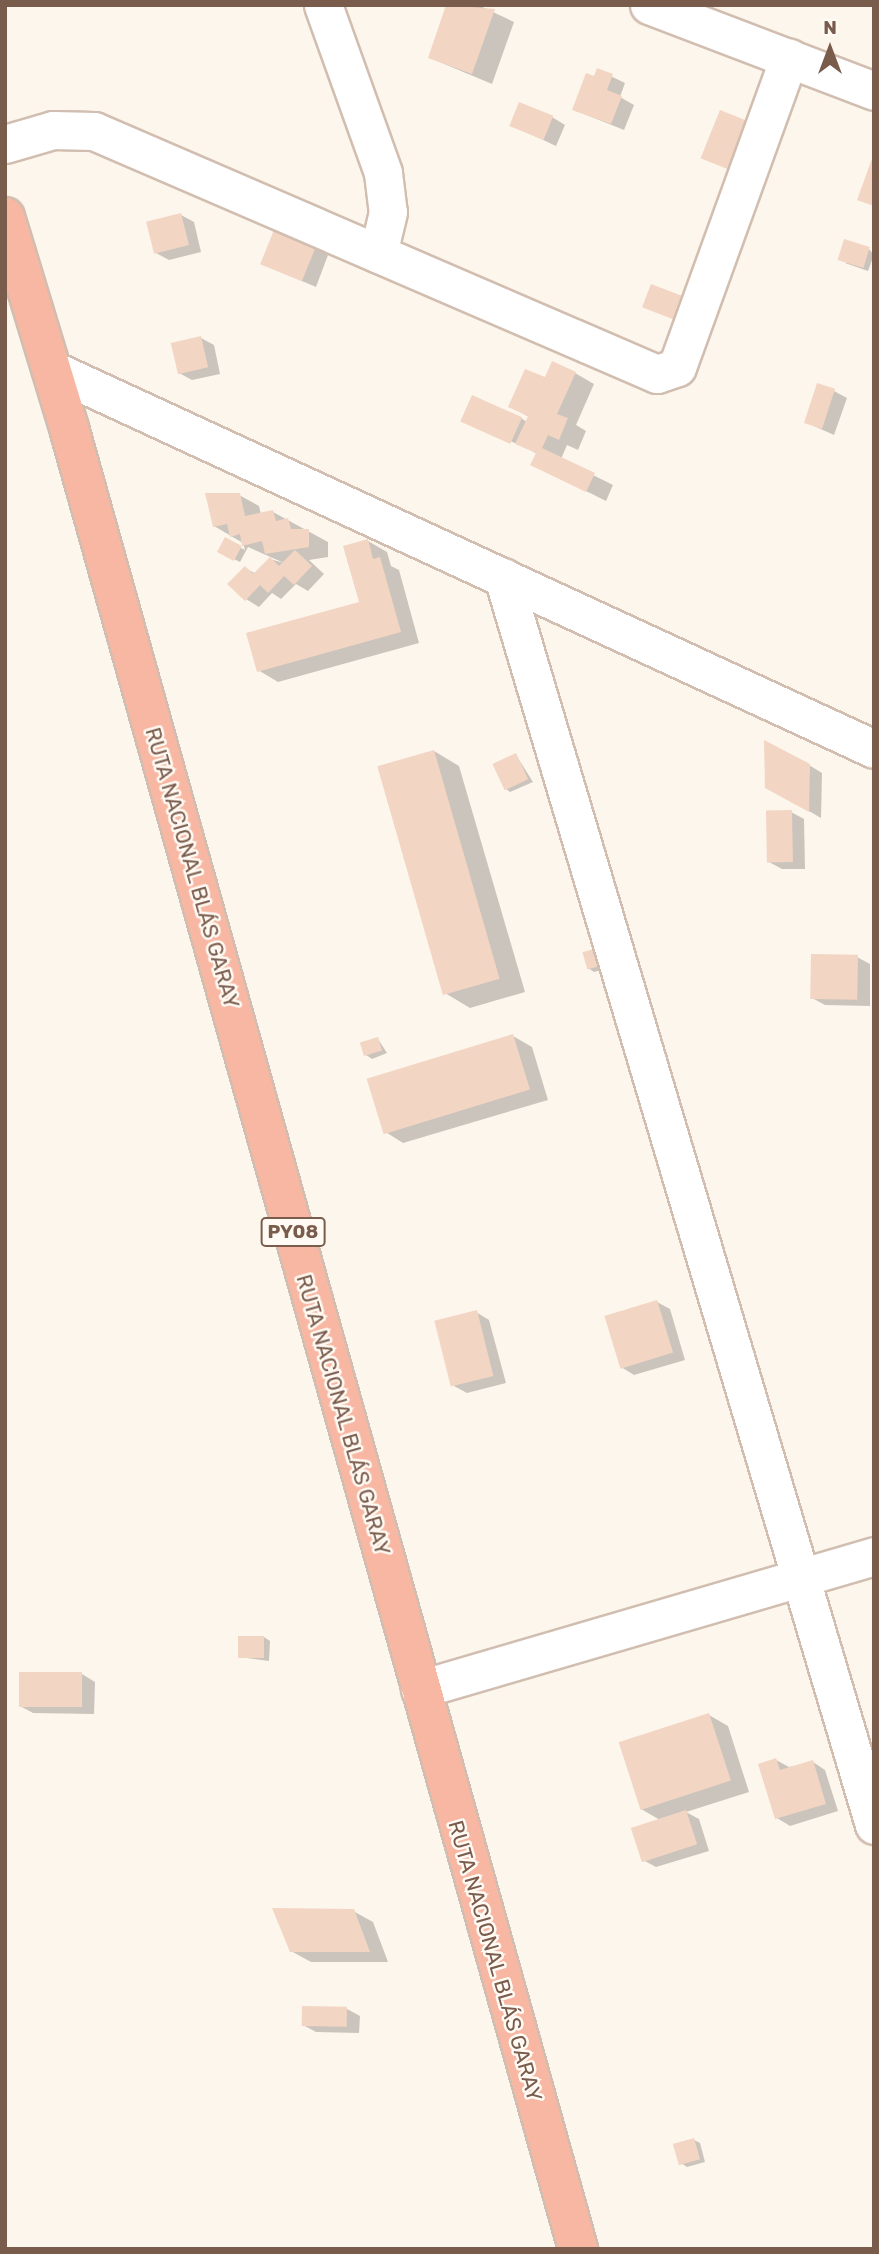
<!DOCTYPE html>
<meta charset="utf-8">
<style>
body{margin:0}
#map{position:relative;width:879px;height:2254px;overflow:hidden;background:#fdf6ec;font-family:Rubik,sans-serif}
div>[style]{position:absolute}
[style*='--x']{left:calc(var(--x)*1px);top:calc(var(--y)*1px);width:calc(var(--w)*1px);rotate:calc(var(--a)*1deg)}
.shadow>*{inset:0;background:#0003}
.building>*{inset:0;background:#f3d5c3;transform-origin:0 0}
.roads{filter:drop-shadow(2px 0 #d1beb0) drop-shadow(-2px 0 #d1beb0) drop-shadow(0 2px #d1beb0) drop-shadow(0 -2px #d1beb0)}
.minor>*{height:37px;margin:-18.5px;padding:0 18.5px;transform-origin:18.5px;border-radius:18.5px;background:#fff}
.highway>*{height:38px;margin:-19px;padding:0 19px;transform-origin:19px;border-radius:19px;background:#f7b7a3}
span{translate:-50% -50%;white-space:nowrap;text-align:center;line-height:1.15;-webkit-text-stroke:5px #fffaf3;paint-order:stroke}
.shield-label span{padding:2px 5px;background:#fffaf3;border:2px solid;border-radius:5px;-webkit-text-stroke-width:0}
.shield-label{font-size:19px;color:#7a5c4d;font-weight:700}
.street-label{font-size:21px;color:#7a5c4d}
.frame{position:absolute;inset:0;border:7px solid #7a5c4d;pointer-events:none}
.north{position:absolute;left:795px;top:14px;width:70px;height:70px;-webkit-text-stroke:5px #fffaf3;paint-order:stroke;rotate:0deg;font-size:19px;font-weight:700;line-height:28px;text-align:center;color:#7a5c4d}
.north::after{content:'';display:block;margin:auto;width:24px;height:32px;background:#7a5c4d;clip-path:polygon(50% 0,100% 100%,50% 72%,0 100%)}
</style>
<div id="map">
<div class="shadow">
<i style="clip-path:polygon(448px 5px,478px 5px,514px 22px,492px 84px,430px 58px)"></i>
<i style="clip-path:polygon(598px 70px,625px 83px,620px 97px,634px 105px,624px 130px,574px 110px)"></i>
<i style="clip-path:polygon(552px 117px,565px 125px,556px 146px,511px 125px)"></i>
<i style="clip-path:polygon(181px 215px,194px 222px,201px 252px,169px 260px,156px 253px)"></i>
<i style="clip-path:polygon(315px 248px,328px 255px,316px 287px,262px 264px)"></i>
<i style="clip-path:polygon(869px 249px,874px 255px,868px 271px,845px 263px)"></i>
<i style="clip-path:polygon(201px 338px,214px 345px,220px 374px,192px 380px,179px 373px)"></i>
<i style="clip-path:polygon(575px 373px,594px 384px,576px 425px,586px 431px,578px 450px,567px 445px,561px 459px,613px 485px,606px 501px,532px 464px,537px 454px,525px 447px,475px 427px,521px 418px,527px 422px,529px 417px,511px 407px,546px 380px)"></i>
<i style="clip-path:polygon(834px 391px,847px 398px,834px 435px,805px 422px)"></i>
<i style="clip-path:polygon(239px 495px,259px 506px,261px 514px,273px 512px,328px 542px,328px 557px,309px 560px,324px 574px,308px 591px,296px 584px,281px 599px,272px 593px,259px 607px,246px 599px,245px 568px,256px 574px,270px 559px,284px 563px,248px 547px,240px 562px,220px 552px,226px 540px,245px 550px,243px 543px,214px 526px)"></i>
<i style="clip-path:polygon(368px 541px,387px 552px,391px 566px,399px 570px,419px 643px,278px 682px,258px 670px,361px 603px)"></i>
<i style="clip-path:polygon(434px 751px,459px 766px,525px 992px,470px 1008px,445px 993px)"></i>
<i style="clip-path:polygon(516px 755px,533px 782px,510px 792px,505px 788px)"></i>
<i style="clip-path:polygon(809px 765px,822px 773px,821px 818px,767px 787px)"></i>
<i style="clip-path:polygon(791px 812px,804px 819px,805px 869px,782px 869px,769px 862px)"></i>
<i style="clip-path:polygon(584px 954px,628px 962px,594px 972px,588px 968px)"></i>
<i style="clip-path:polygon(857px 957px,870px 964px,870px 1006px,825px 1005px,812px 998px)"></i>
<i style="clip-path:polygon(513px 1036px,532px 1047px,548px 1100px,403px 1143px,384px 1131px)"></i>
<i style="clip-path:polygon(378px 1039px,387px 1053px,372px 1059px,366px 1055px)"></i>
<i style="clip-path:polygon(657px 1302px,670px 1309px,685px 1360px,634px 1375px,621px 1367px)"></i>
<i style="clip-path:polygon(476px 1312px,489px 1320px,506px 1383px,467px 1393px,454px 1386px)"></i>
<i style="clip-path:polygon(264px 1637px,270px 1641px,269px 1661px,239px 1657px)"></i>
<i style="clip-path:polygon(82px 1674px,95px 1682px,94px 1714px,33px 1713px,20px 1706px)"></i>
<i style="clip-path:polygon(709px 1715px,728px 1726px,749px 1792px,686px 1812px,699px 1819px,709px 1851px,656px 1867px,643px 1860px,660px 1820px,641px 1809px)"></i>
<i style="clip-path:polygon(776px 1760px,789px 1767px,813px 1762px,825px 1770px,838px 1811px,790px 1826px,777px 1818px)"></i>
<i style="clip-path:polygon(353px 1911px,373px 1922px,388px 1962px,311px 1962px,291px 1951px)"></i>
<i style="clip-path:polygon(347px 2009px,360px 2016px,359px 2033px,316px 2032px,303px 2025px)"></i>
<i style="clip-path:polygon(694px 2140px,700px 2143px,705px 2162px,687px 2167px,681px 2163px)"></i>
</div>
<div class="building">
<i style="clip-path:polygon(446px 5px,495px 9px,472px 74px,428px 58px)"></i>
<i style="clip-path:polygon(597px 68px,613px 74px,607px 90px,622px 96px,611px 124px,572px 110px,586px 73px,594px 76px)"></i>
<i style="left:519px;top:102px;width:37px;height:26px;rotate:22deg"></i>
<i style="left:720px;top:110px;width:35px;height:52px;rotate:22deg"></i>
<i style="clip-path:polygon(873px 156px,874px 156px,874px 206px,857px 200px)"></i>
<i style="left:181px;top:213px;width:33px;height:36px;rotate:76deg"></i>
<i style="left:274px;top:230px;width:45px;height:37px;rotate:22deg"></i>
<i style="left:844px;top:239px;width:27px;height:22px;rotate:17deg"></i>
<i style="left:651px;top:284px;width:56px;height:25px;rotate:21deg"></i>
<i style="left:201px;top:336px;width:32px;height:31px;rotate:77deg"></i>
<i style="clip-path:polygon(552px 361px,576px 372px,557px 414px,568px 418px,559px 440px,548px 435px,542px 448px,595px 473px,586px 492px,530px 465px,536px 453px,515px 444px,528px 416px,508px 407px,525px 369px,545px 377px)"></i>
<i style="left:817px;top:383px;width:19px;height:42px;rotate:18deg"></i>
<i style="left:472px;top:395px;width:55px;height:29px;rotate:24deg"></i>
<i style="clip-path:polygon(205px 493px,240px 493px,245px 516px,273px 510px,276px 521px,288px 518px,291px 529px,309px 529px,309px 547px,265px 554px,262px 541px,242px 546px,240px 534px,230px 537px,227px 524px,213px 527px)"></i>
<i style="left:225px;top:537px;width:19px;height:17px;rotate:28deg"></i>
<i style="clip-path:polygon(368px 539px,373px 559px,380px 557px,401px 632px,257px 672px,246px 633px,359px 602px,343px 546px)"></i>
<i style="clip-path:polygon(295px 550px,312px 566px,294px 585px,284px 576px,268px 593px,260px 585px,245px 601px,227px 584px,245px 566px,253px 574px,270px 557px,279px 566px)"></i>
<i style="clip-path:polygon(764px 740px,810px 764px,809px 812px,765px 788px)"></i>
<i style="left:434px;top:750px;width:238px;height:59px;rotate:74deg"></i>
<i style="left:516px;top:753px;width:29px;height:26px;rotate:65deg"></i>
<i style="left:792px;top:810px;width:52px;height:26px;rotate:89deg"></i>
<i style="left:618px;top:942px;width:18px;height:37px;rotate:74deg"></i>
<i style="left:811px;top:954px;width:47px;height:45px;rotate:1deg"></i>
<i style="left:513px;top:1034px;width:58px;height:153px;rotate:73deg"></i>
<i style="left:378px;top:1037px;width:14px;height:19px;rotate:73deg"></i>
<i style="left:657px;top:1300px;width:55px;height:55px;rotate:73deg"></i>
<i style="left:477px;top:1310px;width:68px;height:44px;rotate:76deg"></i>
<i style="left:238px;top:1636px;width:26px;height:22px"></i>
<i style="left:19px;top:1672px;width:63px;height:35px"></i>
<i style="left:709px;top:1713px;width:71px;height:95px;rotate:72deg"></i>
<i style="clip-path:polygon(776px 1758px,780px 1770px,813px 1760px,826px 1804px,775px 1819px,758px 1764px)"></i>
<i style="left:686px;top:1810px;width:36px;height:58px;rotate:72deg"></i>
<i style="clip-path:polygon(272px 1908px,354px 1909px,370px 1952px,290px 1952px)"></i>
<i style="left:302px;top:2006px;width:45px;height:20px;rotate:1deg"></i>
<i style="left:694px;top:2138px;width:22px;height:22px;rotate:74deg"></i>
</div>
<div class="roads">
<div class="minor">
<i style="--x:323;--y:5;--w:178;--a:70.3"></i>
<i style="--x:383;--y:173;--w:39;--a:83"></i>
<i style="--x:388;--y:212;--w:43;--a:103.4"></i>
<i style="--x:649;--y:5;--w:241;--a:20.9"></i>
<i style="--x:5;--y:144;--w:50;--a:-16.3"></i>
<i style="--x:53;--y:130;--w:41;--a:1.4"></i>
<i style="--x:94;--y:131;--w:613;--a:23.35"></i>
<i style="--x:657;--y:374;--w:21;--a:-19"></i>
<i style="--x:677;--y:367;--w:329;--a:-70.1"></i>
<i style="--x:51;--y:369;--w:906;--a:24.78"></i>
<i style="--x:503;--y:577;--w:1302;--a:73.44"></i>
<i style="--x:420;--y:1689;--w:473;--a:-16.3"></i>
</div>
<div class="highway">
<i style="--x:5;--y:217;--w:220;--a:73.1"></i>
<i style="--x:69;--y:428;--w:1891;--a:74.38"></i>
</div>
</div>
<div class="shield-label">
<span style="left:293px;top:1232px">PY08</span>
</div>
<div class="street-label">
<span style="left:192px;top:868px;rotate:74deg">RUTA NACIONAL BLÁS GARAY</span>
<span style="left:343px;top:1415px;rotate:74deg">RUTA NACIONAL BLÁS GARAY</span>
<span style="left:495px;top:1961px;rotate:74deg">RUTA NACIONAL BLÁS GARAY</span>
</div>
<div class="frame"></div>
<div class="north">N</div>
</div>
